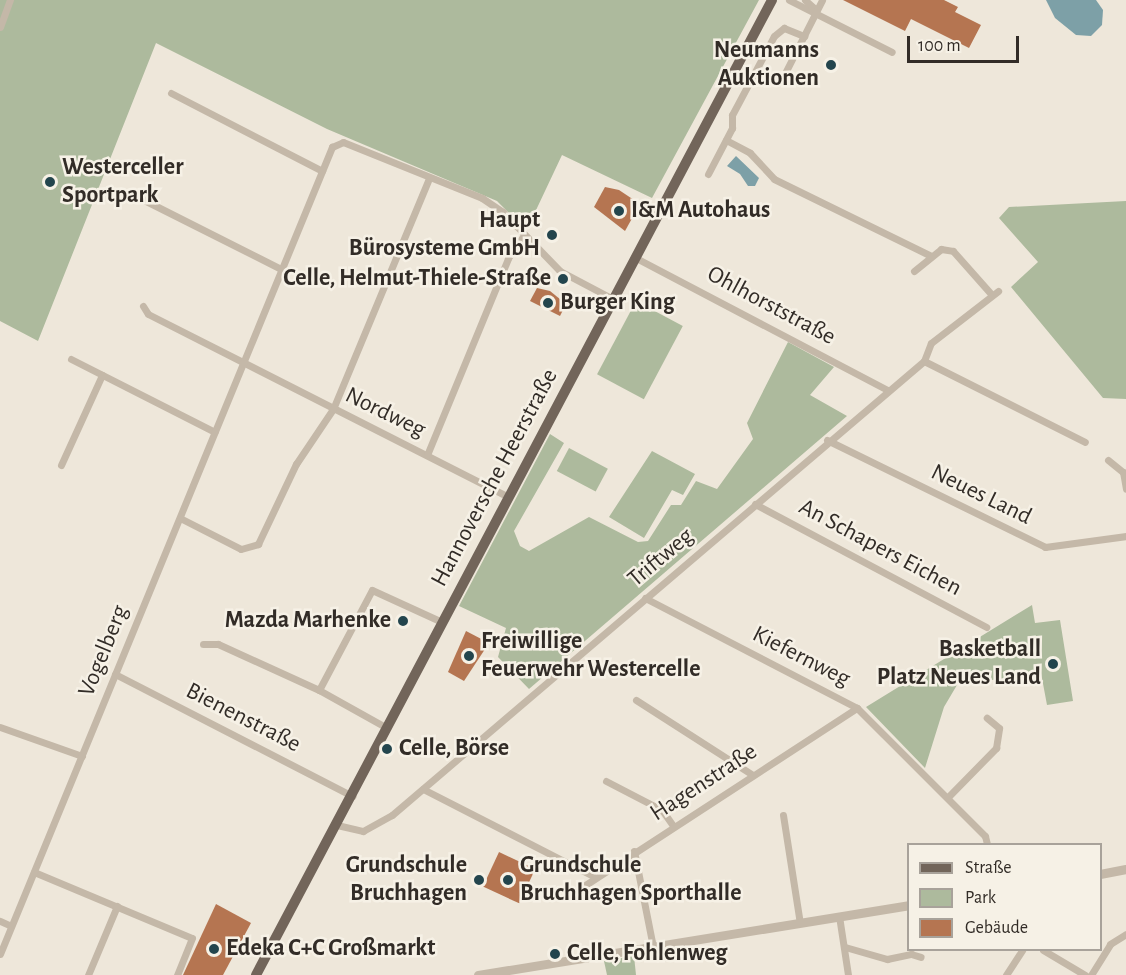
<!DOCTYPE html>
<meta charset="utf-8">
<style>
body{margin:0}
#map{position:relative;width:1126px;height:975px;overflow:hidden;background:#eee7da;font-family:"Alegreya Sans",sans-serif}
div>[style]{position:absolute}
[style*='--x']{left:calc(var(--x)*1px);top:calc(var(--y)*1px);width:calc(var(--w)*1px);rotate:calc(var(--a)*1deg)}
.green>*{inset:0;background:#adba9d;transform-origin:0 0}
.water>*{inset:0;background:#7da0a7}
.building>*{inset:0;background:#b57551;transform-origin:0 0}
.minor>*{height:7px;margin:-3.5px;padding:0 3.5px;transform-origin:3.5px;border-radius:3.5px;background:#c4b8a8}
.tertiary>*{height:9px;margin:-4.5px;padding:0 4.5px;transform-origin:4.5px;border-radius:4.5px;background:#c4b8a8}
.primary>*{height:10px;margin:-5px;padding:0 5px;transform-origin:5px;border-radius:5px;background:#72655a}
.dots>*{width:16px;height:16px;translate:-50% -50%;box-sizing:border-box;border:3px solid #f6f1e6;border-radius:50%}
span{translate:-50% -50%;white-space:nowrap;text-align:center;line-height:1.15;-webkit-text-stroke:5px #f6f1e6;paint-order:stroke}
.poi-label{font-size:24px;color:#322c27;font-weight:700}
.right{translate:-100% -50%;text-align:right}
.left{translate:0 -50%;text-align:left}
.street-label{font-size:24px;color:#322c27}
.legend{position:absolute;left:907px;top:843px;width:195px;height:108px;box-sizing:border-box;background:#f6f1e6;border:2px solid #a8a29a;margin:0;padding:8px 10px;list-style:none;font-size:18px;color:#322c27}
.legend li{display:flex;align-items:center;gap:12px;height:30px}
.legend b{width:30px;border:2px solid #a8a29a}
.scale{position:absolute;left:907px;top:36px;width:112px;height:27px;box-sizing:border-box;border:3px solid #322c27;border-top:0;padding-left:8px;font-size:18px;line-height:21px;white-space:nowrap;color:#322c27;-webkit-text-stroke:4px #f6f1e6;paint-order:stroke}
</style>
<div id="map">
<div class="green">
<i style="clip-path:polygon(0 0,759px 0,652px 198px,562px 155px,529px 225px,521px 225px,497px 201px,327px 129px,156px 43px,38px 341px,0 321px)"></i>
<i style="clip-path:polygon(1126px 201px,1126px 399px,1103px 398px,1011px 287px,1038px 262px,999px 218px,1009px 207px)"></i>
<i style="left:636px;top:301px;width:53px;height:83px;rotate:28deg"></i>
<i style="clip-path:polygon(788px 342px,834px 367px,810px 395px,847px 416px,529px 689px,498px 657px,506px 628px,459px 606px,550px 434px,564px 443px,514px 531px,520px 546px,529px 551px,589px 517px,638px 542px,648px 541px,671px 505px,681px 505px,696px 481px,717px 489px,753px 439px,747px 423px)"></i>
<i style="left:569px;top:448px;width:44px;height:26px;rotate:28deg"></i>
<i style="clip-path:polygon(652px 451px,695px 474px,683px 495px,672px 490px,644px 538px,609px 517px)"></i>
<i style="clip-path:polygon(1032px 605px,1035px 623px,1060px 620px,1073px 701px,1047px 705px,1041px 673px,957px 685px,944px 707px,925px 768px,866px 707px)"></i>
<i style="clip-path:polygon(634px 956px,636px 975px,607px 975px,604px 961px)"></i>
</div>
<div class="water">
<i style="clip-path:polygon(1046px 0,1096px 0,1103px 10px,1102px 25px,1091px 36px,1076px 35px,1055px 18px)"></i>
<i style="clip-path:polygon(736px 156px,759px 178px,755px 186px,748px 186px,740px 174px,727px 166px)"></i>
</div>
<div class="building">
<i style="clip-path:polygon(843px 0,944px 0,958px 7px,955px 12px,981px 25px,969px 48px,911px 19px,905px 31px)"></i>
<i style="clip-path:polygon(605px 187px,619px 190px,640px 204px,625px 231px,594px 207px)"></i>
<i style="clip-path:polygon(537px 288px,550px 291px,566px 304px,560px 316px,530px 301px)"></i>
<i style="clip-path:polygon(466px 631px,489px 643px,464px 681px,448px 672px)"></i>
<i style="left:499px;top:852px;width:40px;height:38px;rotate:25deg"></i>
<i style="clip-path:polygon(216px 904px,251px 923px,223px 975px,183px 975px)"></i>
</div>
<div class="minor">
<i style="--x:789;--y:0;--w:115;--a:26.8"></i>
<i style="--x:805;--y:0;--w:13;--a:42"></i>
<i style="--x:0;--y:27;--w:29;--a:-70"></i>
<i style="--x:784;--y:75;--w:84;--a:-63.1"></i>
<i style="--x:171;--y:93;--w:170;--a:27.3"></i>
<i style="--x:726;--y:140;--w:27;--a:28"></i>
<i style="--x:750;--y:153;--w:35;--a:47"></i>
<i style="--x:774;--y:179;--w:175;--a:26.1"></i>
<i style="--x:708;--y:174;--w:52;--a:-62.4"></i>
<i style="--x:732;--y:128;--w:13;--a:-90"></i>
<i style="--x:732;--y:115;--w:89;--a:-62"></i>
<i style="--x:774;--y:36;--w:13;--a:-39"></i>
<i style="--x:784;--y:28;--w:22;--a:22"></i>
<i style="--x:132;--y:194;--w:167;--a:26.7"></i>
<i style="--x:636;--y:258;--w:284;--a:27.7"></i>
<i style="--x:914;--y:271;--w:35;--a:-39"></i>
<i style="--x:941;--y:249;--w:12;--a:9"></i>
<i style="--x:953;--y:251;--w:57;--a:48.5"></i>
<i style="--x:143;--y:306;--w:9;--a:58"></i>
<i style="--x:148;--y:314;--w:404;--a:26.9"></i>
<i style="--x:71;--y:359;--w:161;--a:26.9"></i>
<i style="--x:924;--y:361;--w:180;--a:26.7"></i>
<i style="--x:827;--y:440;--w:243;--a:26.1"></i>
<i style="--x:1045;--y:547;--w:82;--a:-7.7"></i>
<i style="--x:427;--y:455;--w:213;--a:-67.6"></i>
<i style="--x:508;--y:258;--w:28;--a:-55"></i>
<i style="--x:1108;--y:460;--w:19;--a:39"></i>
<i style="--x:1123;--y:472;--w:17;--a:80"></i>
<i style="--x:61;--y:465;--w:99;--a:-65.5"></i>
<i style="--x:755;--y:504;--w:262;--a:28"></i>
<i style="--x:180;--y:518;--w:68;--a:26.9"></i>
<i style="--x:241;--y:549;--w:18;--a:-16"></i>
<i style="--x:258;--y:544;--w:89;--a:-64.6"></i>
<i style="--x:296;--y:464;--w:66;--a:-56.1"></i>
<i style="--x:333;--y:409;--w:250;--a:-67.4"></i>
<i style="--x:645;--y:598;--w:239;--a:27.4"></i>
<i style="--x:857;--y:708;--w:181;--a:45"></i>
<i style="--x:985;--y:836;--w:8;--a:76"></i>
<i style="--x:203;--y:644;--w:15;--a:0"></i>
<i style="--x:218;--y:644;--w:111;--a:24.5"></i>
<i style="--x:319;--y:690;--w:78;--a:29.2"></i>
<i style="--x:115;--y:674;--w:267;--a:27.2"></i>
<i style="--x:319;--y:690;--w:113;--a:-62.1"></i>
<i style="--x:372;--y:590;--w:77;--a:24.6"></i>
<i style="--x:636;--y:700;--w:139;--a:32.7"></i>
<i style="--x:0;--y:727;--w:87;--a:19.5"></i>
<i style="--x:606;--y:781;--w:63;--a:27.4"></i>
<i style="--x:662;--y:810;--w:19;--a:55"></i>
<i style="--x:423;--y:789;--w:191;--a:27.1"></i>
<i style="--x:948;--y:797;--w:69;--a:-45.6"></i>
<i style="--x:996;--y:748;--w:20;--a:-81"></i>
<i style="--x:999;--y:728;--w:16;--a:-140"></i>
<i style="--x:783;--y:815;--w:109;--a:81.1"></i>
<i style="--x:337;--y:825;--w:27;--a:13"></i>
<i style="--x:363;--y:831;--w:33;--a:-29"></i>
<i style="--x:392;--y:815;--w:699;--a:-40.48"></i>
<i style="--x:924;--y:361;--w:19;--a:-69"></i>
<i style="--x:931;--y:343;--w:85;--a:-37.8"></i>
<i style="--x:634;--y:851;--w:98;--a:78.8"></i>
<i style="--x:34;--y:872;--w:171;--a:22.7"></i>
<i style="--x:192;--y:938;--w:40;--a:112"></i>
<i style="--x:573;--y:893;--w:339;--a:-33.1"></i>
<i style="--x:839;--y:916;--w:60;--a:81.3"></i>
<i style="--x:0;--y:921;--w:12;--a:24"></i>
<i style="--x:845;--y:947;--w:44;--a:15.9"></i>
<i style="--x:887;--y:959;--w:25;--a:-12"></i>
<i style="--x:911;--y:954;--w:10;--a:17"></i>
<i style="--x:1043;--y:950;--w:49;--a:30.8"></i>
<i style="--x:0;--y:954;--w:873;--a:-67.64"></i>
<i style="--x:332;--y:147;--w:12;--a:-24"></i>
<i style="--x:343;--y:142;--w:150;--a:21.9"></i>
<i style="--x:482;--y:198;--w:25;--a:34"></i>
<i style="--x:503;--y:212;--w:82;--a:46"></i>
<i style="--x:560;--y:271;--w:60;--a:27.8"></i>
<i style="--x:88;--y:975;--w:75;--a:-67.2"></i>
<i style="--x:1006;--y:975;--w:30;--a:-57"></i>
<i style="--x:1091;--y:975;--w:36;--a:-58"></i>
<i style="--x:1110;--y:944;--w:19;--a:-32"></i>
</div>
<div class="tertiary">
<i style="--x:1100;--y:874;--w:26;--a:-11"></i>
<i style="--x:478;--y:975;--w:436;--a:-9.2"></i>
</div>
<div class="primary">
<i style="--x:256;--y:975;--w:1103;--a:-62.11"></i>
</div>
<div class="dots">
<i style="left:831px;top:65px;background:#23454d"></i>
<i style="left:50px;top:182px;background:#23454d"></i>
<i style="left:619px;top:211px;background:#23454d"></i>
<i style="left:552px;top:235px;background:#23454d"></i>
<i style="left:563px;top:279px;background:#23454d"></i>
<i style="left:548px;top:303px;background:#23454d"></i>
<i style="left:403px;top:621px;background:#23454d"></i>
<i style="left:469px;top:656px;background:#23454d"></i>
<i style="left:1053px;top:664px;background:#23454d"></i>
<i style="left:387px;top:749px;background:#23454d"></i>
<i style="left:479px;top:880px;background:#23454d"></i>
<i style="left:508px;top:880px;background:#23454d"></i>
<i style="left:214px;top:949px;background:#23454d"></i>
<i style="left:555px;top:954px;background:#23454d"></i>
</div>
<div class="poi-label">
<span class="right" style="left:819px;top:65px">Neumanns<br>Auktionen</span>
<span class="left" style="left:62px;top:182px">Westerceller<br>Sportpark</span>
<span class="left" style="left:631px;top:211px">I&amp;M Autohaus</span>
<span class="right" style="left:540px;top:235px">Haupt<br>Bürosysteme GmbH</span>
<span class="right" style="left:551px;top:279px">Celle, Helmut-Thiele-Straße</span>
<span class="left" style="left:560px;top:303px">Burger King</span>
<span class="right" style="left:391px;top:621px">Mazda Marhenke</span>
<span class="left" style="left:481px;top:656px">Freiwillige<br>Feuerwehr Westercelle</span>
<span class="right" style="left:1041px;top:664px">Basketball<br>Platz Neues Land</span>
<span class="left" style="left:399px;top:749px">Celle, Börse</span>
<span class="right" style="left:467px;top:880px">Grundschule<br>Bruchhagen</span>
<span class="left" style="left:520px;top:880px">Grundschule<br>Bruchhagen Sporthalle</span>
<span class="left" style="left:226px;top:949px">Edeka C+C Großmarkt</span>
<span class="left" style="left:567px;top:954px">Celle, Fohlenweg</span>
</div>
<div class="street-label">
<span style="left:771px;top:306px;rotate:28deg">Ohlhorststraße</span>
<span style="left:385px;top:413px;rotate:26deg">Nordweg</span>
<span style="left:495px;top:478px;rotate:-62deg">Hannoversche Heerstraße</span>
<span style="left:981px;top:495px;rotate:26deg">Neues Land</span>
<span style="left:880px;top:548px;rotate:28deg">An Schapers Eichen</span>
<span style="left:661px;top:558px;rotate:-40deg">Triftweg</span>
<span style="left:104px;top:651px;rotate:-68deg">Vogelberg</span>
<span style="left:801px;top:657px;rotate:27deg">Kiefernweg</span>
<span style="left:243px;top:718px;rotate:27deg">Bienenstraße</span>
<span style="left:704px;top:783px;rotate:-33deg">Hagenstraße</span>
</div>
<ul class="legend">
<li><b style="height:8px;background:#72655a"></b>Straße</li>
<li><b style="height:16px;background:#adba9d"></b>Park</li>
<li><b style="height:16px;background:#b57551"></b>Gebäude</li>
</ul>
<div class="scale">100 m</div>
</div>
